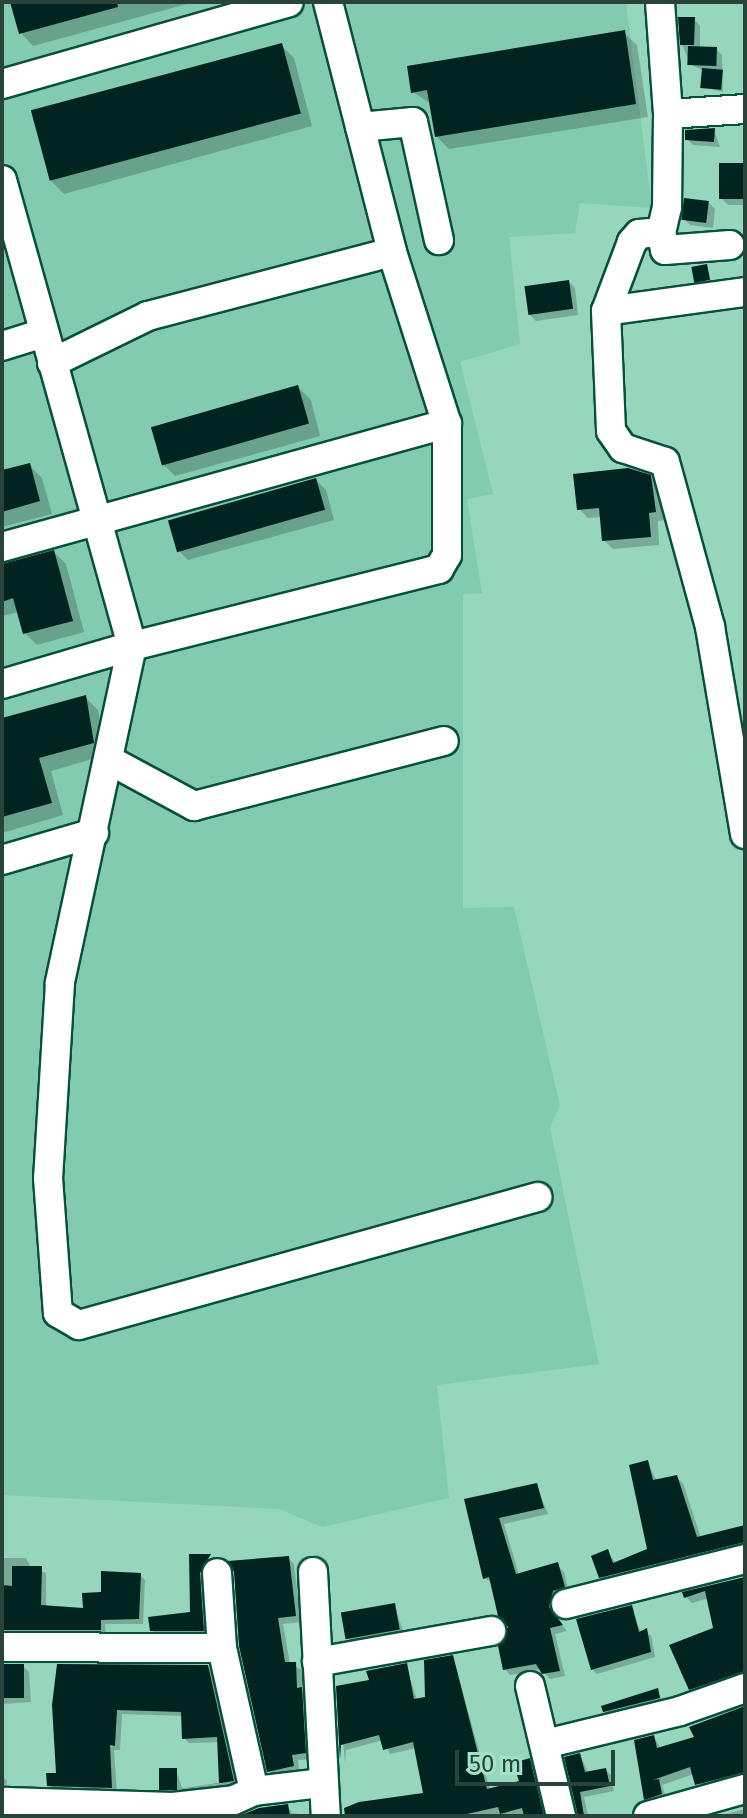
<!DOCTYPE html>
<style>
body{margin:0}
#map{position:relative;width:747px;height:1818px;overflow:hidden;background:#95d6bd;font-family:"Fira Sans",sans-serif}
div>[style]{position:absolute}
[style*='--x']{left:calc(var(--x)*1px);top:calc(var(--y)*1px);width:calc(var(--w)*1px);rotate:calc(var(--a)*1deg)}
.built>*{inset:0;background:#82cbb0}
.shadow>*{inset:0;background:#0003}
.building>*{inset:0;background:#012421;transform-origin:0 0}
.roads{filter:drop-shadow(2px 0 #06503c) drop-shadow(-2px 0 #06503c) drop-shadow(0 2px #06503c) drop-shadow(0 -2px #06503c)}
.minor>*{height:28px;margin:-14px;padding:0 14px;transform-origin:14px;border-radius:14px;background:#fff}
span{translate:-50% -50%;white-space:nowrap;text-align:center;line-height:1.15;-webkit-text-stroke:8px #a2e3ca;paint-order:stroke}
.frame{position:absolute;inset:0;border:4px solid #284339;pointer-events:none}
.scale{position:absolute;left:455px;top:1750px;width:160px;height:36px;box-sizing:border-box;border:4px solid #284339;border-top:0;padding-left:10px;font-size:24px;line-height:28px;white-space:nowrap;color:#284339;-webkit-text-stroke:6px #a2e3ca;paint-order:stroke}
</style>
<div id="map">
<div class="built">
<i style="clip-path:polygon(2px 2px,626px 2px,652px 208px,580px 203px,575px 233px,509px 237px,520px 344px,460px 362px,493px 494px,467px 499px,482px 593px,463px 594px,463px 908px,514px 907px,560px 1106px,550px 1127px,599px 1364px,437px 1385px,449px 1498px,322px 1527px,279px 1509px,2px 1495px)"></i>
</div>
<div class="shadow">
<i style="clip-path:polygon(12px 2px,194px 2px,33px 46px,21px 33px)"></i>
<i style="clip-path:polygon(694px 19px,700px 26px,700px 48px,716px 49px,722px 55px,723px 92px,702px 87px,704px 71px,690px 64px,682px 44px)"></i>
<i style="clip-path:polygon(624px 33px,637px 45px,648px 117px,449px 149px,437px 137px,431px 104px,413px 92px)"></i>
<i style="clip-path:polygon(281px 45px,294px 58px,312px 126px,64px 194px,51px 181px)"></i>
<i style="clip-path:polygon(714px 130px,720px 147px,693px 145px,687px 139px)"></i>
<i style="clip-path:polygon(745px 165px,745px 205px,728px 205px,722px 199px)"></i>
<i style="clip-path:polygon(709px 203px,715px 209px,713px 228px,690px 225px,684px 219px)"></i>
<i style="clip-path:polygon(707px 266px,711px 282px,698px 284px,695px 281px)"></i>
<i style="clip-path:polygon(569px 282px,575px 288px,578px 315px,536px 321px,530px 315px)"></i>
<i style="clip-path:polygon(298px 387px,311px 400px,320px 436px,175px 476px,162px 463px)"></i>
<i style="clip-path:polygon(29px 465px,42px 478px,52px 514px,2px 527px,2px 473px)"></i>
<i style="clip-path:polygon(650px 477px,659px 486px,664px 520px,658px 521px,659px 545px,613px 549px,604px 540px,602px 517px,588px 518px,579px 509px)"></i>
<i style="clip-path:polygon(316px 480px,326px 490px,334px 520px,188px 560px,178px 550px)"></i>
<i style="clip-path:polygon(54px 552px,66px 564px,84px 632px,37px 645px,25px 633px,19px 612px,2px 616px,2px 566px)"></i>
<i style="clip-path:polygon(85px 697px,98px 710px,106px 755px,51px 771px,63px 815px,2px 833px,2px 720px)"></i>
<i style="clip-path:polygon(647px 1462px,657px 1481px,676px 1477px,683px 1483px,701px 1538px,745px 1527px,745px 1549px,607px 1583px,601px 1577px,607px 1552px,616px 1563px,649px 1550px)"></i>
<i style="clip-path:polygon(536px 1485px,548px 1514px,504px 1524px,519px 1575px,558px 1566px,564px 1572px,569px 1593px,555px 1607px,555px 1617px,567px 1631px,555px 1634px,565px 1676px,550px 1679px,541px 1669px,510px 1675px,505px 1669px,510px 1627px,493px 1583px,484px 1578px,467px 1501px)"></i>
<i style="clip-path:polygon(191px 1556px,215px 1560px,208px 1635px,157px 1635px,152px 1630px,192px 1614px)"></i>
<i style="clip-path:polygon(2px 1558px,26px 1558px,31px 1568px,46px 1573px,46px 1607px,85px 1610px,103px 1594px,140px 1575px,145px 1580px,143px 1624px,105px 1624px,106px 1635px,2px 1638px)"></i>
<i style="clip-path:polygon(288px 1558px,294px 1564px,301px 1622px,283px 1624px,290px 1664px,302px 1670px,308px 1696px,311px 1759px,298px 1760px,299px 1772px,275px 1778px,269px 1771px,241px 1645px)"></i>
<i style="clip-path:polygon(745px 1578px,745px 1680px,697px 1695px,691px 1688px,716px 1629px,709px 1598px,692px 1603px,686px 1597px)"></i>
<i style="clip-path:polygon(394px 1606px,405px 1636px,354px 1645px,348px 1639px)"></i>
<i style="clip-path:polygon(631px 1607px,641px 1633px,651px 1635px,655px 1657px,597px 1674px,592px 1669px)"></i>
<i style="clip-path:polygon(453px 1657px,490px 1790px,522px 1783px,529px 1760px,547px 1816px,364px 1816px,426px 1794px,416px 1748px,390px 1754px,383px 1740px,346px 1750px,345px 1763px,338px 1688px,371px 1682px,406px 1665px,417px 1700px,427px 1699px)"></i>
<i style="clip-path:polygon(23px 1666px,29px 1672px,31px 1702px,2px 1704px,2px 1676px)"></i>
<i style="clip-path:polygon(59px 1666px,208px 1667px,213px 1673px,239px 1786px,166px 1794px,161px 1789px,176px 1770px,182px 1788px,221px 1784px,220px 1742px,189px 1743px,184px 1738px,183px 1716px,122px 1714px,120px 1750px,114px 1750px,117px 1793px,54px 1791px,49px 1785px,58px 1775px)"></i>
<i style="clip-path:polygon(657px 1691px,664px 1703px,610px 1716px,604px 1711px)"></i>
<i style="clip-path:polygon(745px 1706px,745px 1779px,703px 1791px,694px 1774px,662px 1785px,667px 1801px,652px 1805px,646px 1799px,654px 1737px,661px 1749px,696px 1738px)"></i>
<i style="clip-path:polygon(580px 1755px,589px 1774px,605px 1770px,611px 1775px,614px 1791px,584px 1797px,588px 1816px,579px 1816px)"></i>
<i style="clip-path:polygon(2px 1776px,7px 1781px,2px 1801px)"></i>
<i style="clip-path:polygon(287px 1806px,292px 1813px,312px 1816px,231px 1816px)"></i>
<i style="clip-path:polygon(745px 1809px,745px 1816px,719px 1816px)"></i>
</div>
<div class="building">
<i style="clip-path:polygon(10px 2px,117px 2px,118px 7px,19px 34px)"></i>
<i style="clip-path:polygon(678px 17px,695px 17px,694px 45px,680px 45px)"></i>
<i style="clip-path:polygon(625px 30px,636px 104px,435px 137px,427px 90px,411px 93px,407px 66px)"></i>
<i style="left:282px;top:43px;width:73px;height:260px;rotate:75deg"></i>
<i style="left:688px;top:46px;width:29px;height:19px;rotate:2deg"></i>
<i style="left:702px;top:68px;width:21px;height:20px;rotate:5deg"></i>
<i style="clip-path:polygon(715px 128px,714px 142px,685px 140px,685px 130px)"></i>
<i style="left:745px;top:163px;width:36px;height:26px;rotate:90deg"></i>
<i style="left:684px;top:198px;width:25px;height:22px;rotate:7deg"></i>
<i style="left:707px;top:264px;width:16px;height:16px;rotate:79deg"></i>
<i style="left:569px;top:280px;width:29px;height:45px;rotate:82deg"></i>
<i style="left:298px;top:385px;width:40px;height:153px;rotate:74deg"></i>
<i style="clip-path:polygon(30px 463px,40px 501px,2px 512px,2px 470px)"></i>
<i style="clip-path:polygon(628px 468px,651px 475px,656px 512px,649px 513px,651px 537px,602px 541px,599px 508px,577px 510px,573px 474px)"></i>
<i style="left:316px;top:478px;width:33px;height:154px;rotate:74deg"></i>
<i style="clip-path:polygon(54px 550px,73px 621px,23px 634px,13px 598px,2px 602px,2px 564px)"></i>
<i style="clip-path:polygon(86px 695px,94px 743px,39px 758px,52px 803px,2px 817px,2px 718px)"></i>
<i style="clip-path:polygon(648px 1460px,653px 1480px,677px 1475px,697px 1537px,745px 1525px,745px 1542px,599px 1578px,591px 1556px,608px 1549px,613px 1563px,647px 1549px,629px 1465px)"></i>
<i style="clip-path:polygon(537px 1483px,544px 1508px,499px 1518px,516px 1574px,558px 1562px,565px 1587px,553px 1591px,549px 1607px,563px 1625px,550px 1628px,560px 1671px,542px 1674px,536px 1664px,503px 1670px,498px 1646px,508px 1627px,498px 1616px,489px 1577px,483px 1579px,464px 1499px)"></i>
<i style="clip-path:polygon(189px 1554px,211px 1554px,200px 1573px,204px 1631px,150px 1631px,148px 1617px,190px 1612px)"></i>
<i style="clip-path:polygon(289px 1556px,296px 1616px,278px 1618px,285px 1662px,296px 1662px,297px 1688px,302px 1687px,306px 1753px,292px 1755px,294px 1766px,267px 1772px,239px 1646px,234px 1572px,228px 1561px)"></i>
<i style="clip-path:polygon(12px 1566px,42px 1566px,41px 1605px,83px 1608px,82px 1593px,101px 1592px,101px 1571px,141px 1573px,139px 1619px,101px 1620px,101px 1630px,2px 1630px,2px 1585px,12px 1586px)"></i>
<i style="clip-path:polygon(745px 1577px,745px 1671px,689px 1690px,669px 1645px,713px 1628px,705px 1591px,684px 1598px,682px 1592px)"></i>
<i style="left:395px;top:1603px;width:27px;height:55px;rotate:80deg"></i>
<i style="clip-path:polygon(632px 1605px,639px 1632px,647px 1628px,651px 1652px,591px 1670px,576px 1619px)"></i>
<i style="clip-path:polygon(453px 1655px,487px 1789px,519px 1781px,513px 1763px,530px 1758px,544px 1816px,524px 1816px,522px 1808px,500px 1814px,498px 1807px,458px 1816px,345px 1816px,344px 1808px,359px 1802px,423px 1793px,413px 1742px,383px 1750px,379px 1735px,341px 1745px,340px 1760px,336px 1686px,369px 1680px,366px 1671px,407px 1663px,414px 1699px,425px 1697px,424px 1660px)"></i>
<i style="left:3px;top:1664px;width:21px;height:34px"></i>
<i style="clip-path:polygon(57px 1664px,208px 1665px,234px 1781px,181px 1789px,219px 1783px,217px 1737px,182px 1739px,181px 1712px,117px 1710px,115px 1746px,110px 1745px,112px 1788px,47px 1786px,46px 1773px,56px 1773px,52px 1705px)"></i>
<i style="clip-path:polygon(658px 1688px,660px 1698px,603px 1712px,601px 1706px)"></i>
<i style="clip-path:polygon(745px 1706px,745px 1772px,695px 1785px,690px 1767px,653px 1780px,659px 1779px,662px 1794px,644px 1800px,634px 1740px,654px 1735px,657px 1748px,694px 1737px,689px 1727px)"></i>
<i style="clip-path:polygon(580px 1753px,585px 1772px,606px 1768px,610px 1786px,580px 1792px,584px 1816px,578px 1816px,564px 1757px)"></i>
<i style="left:159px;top:1768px;width:18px;height:22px"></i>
<i style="clip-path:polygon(288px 1804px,290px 1816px,239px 1816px,259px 1808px)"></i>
</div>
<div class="roads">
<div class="minor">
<i style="--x:328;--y:2;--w:258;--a:75.6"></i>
<i style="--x:392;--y:252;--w:181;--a:72.3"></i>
<i style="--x:660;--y:2;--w:112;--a:85.9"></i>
<i style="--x:668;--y:114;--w:93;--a:90.6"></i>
<i style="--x:667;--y:207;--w:26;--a:103"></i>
<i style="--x:661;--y:232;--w:22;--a:175"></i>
<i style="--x:639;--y:234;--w:11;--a:131"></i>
<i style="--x:632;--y:242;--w:74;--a:110.6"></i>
<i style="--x:606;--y:311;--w:120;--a:87.6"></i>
<i style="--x:611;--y:431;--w:21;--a:55"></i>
<i style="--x:623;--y:448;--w:44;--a:18.4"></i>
<i style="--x:665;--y:462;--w:171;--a:74.7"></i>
<i style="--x:710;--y:627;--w:210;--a:80.4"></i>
<i style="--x:2;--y:84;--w:298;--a:-15.9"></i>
<i style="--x:668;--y:114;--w:77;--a:-3.7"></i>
<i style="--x:360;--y:127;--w:53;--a:-5.4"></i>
<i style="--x:413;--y:122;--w:121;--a:77.6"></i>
<i style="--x:2;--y:180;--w:484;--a:74.4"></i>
<i style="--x:132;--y:646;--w:135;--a:163.7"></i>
<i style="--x:661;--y:232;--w:18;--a:77"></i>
<i style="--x:665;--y:250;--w:65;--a:-4.4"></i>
<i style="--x:606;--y:311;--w:140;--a:-7.8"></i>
<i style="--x:2;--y:346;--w:44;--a:-17.2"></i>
<i style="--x:52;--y:363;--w:107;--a:-26.1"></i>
<i style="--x:148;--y:316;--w:252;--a:-14.7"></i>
<i style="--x:2;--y:547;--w:462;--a:-15.5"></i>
<i style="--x:447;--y:424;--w:131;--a:90"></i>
<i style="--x:447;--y:555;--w:16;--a:120"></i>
<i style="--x:439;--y:569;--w:317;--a:165.9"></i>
<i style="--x:132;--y:646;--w:345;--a:102.1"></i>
<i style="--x:60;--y:983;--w:195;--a:93.5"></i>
<i style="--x:48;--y:1178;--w:135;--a:85.8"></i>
<i style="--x:58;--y:1313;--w:24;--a:30"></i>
<i style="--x:79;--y:1325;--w:476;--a:-15.6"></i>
<i style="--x:109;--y:760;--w:97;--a:28.4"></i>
<i style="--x:194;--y:806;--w:258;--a:-14.6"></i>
<i style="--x:2;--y:860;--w:96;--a:-16.4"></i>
<i style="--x:313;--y:1572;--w:244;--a:87"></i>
<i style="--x:566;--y:1604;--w:185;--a:-14.1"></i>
<i style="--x:2;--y:1647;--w:220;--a:0.3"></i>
<i style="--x:317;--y:1662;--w:177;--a:-10.1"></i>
<i style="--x:530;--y:1686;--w:134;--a:76.6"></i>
<i style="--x:545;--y:1744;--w:139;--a:-13.7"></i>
<i style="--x:680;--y:1711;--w:69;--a:-19.5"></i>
<i style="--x:254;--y:1791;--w:68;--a:-6.7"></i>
<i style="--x:2;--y:1816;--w:15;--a:-70"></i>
<i style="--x:7;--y:1802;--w:166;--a:1.7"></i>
<i style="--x:173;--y:1807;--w:61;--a:-6.5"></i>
<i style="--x:234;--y:1800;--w:22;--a:-24"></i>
<i style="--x:254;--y:1791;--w:147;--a:-102.6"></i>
<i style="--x:222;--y:1648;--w:75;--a:-93.8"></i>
<i style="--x:648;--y:1816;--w:101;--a:-15.6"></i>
</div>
</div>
<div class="frame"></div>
<div class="scale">50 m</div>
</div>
